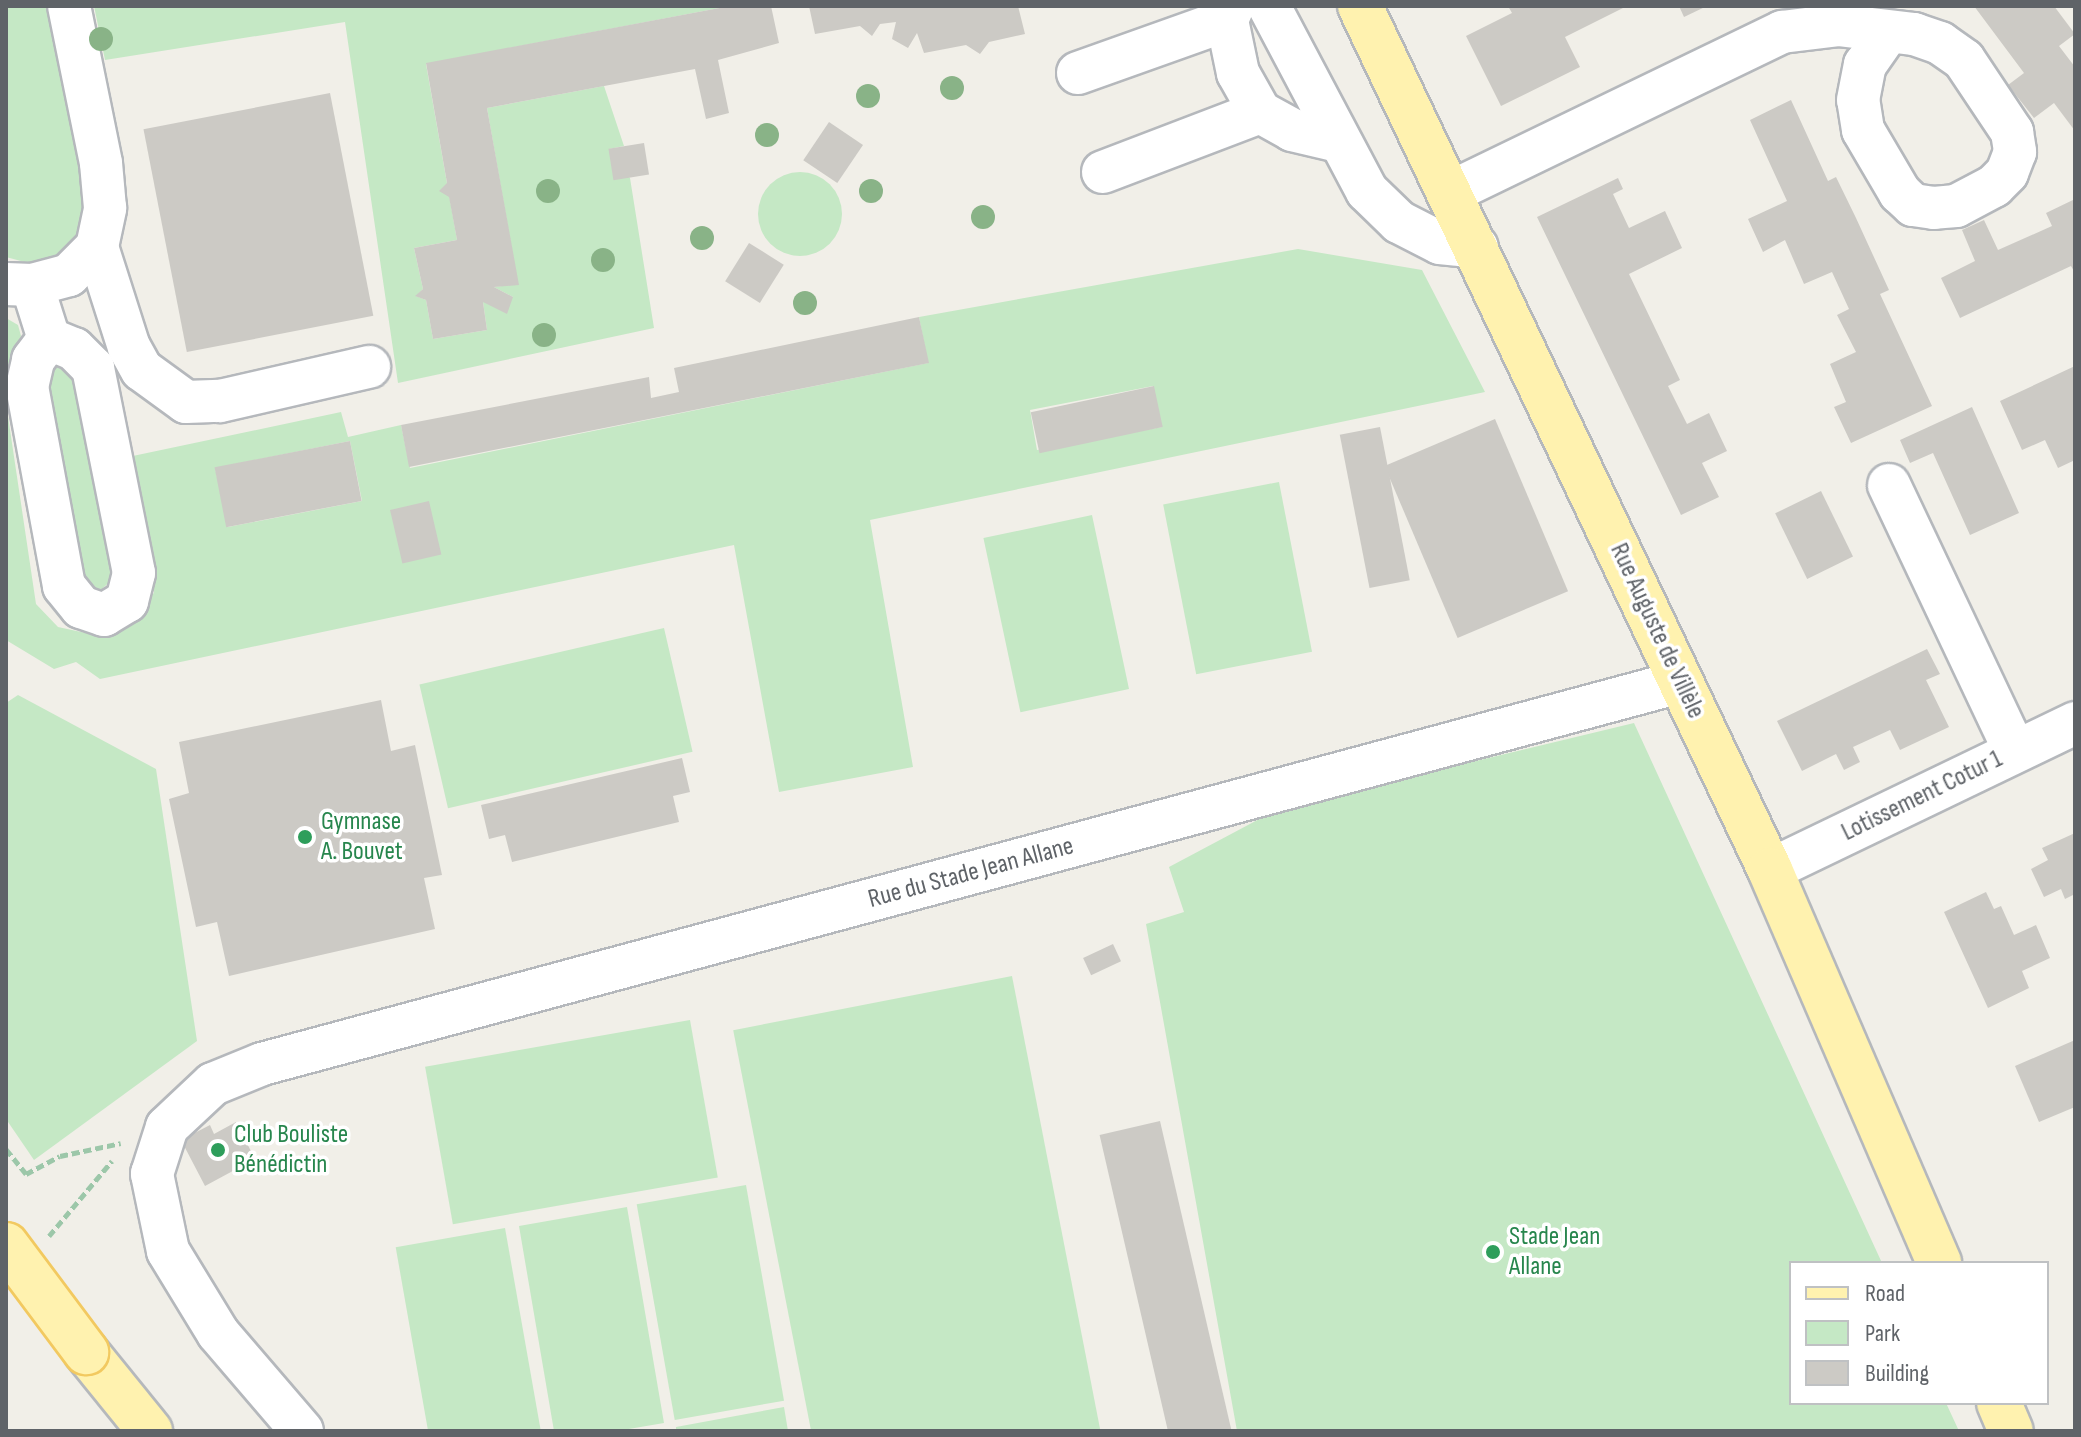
<!DOCTYPE html>
<meta charset="utf-8">
<style>
body{margin:0}
#map{position:relative;width:2081px;height:1437px;overflow:hidden;background:#f1efe8;font-family:"Sofia Sans Condensed",sans-serif}
div>[style]{position:absolute}
[style*='--x']{left:calc(var(--x)*1px);top:calc(var(--y)*1px);width:calc(var(--w)*1px);rotate:calc(var(--a)*1deg)}
.green>*{inset:0;background:#c5e8c5;transform-origin:0 0}
.round{border-radius:50%}
.building>*{inset:0;background:#cccac5;transform-origin:0 0}
.path>*{height:5px;margin-top:-2.5px;transform-origin:0;background:repeating-linear-gradient(90deg,#9cc7a9 0 8px,transparent 0 12px)}
.roads{filter:drop-shadow(2px 0 #b5b8bc) drop-shadow(-2px 0 #b5b8bc) drop-shadow(0 2px #b5b8bc) drop-shadow(0 -2px #b5b8bc)}
.minor>*{height:42px;margin:-21px;padding:0 21px;transform-origin:21px;border-radius:21px;background:#fff}
.major>*{height:44px;margin:-22px;padding:0 22px;transform-origin:22px;border-radius:22px;background:#fff2af}
.bridges{filter:drop-shadow(2px 0 #f2c960) drop-shadow(-2px 0 #f2c960) drop-shadow(0 2px #f2c960) drop-shadow(0 -2px #f2c960)}
.major-bridge>*{height:44px;margin:-22px;padding:0 22px;transform-origin:22px;border-radius:22px;background:#fff2af}
.trees>*{width:24px;height:24px;margin:-12px;border-radius:50%;background:#89b387}
.dots>*{width:22px;height:22px;translate:-50% -50%;box-sizing:border-box;border:4px solid #fff;border-radius:50%}
span{translate:-50% -50%;white-space:nowrap;text-align:center;line-height:1.15;-webkit-text-stroke:7px #fff;paint-order:stroke}
.street-label{font-size:26px;color:#5f6368}
.leisure-label{font-size:26px;color:#27864d}
.left{translate:0 -50%;text-align:left}
.frame{position:absolute;inset:0;border:8px solid #5f6368;pointer-events:none}
.legend{position:absolute;left:1789px;top:1261px;width:260px;height:144px;box-sizing:border-box;background:#fff;border:2px solid #bfc1c3;margin:0;padding:10px 14px;list-style:none;font-size:24px;color:#5f6368}
.legend li{display:flex;align-items:center;gap:16px;height:40px}
.legend b{width:40px;border:2px solid #bfc1c3}
</style>
<div id="map">
<div class="green">
<i style="clip-path:polygon(6px 6px,50px 6px,86px 182px,78px 238px,54px 259px,32px 264px,6px 257px)"></i>
<i style="clip-path:polygon(94px 6px,730px 6px,426px 64px,457px 240px,414px 248px,423px 289px,416px 296px,426px 300px,433px 339px,487px 330px,483px 302px,513px 297px,494px 287px,518px 284px,487px 108px,604px 86px,624px 146px,609px 149px,630px 178px,654px 328px,398px 383px,345px 22px,105px 60px)"></i>
<i class="round" style="left:758px;top:172px;width:84px;height:84px"></i>
<i style="clip-path:polygon(evenodd,1298px 249px,1422px 270px,1485px 392px,870px 520px,913px 767px,779px 792px,734px 545px,100px 679px,76px 662px,54px 669px,6px 640px,6px 403px,36px 604px,58px 627px,95px 635px,154px 593px,128px 457px,341px 412px,348px 437px,401px 425px,410px 468px,928px 363px,919px 317px,1298px 249px,1153px 386px,1162px 427px,1037px 450px,1030px 410px,1153px 386px,1298px 249px,350px 441px,362px 501px,228px 527px,215px 468px,350px 441px)"></i>
<i style="clip-path:polygon(6px 318px,18px 325px,21px 336px,6px 369px)"></i>
<i style="clip-path:polygon(74px 358px,114px 566px,110px 582px,98px 592px,72px 574px,45px 362px)"></i>
<i style="left:1279px;top:482px;width:173px;height:118px;rotate:79deg"></i>
<i style="left:1092px;top:515px;width:178px;height:111px;rotate:78deg"></i>
<i style="left:664px;top:628px;width:127px;height:251px;rotate:77deg"></i>
<i style="clip-path:polygon(18px 695px,156px 769px,197px 1041px,34px 1160px,6px 1119px,6px 703px)"></i>
<i style="clip-path:polygon(1634px 723px,1882px 1263px,1791px 1263px,1791px 1403px,1946px 1403px,1959px 1431px,1237px 1431px,1146px 924px,1184px 912px,1169px 867px,1280px 808px)"></i>
<i style="left:1012px;top:976px;width:464px;height:284px;rotate:79deg"></i>
<i style="left:690px;top:1020px;width:160px;height:269px;rotate:80deg"></i>
<i style="left:746px;top:1185px;width:219px;height:111px;rotate:80deg"></i>
<i style="clip-path:polygon(627px 1207px,664px 1423px,617px 1431px,554px 1431px,519px 1226px)"></i>
<i style="left:505px;top:1228px;width:206px;height:111px;rotate:80deg"></i>
<i style="clip-path:polygon(784px 1407px,788px 1431px,676px 1431px,676px 1427px)"></i>
</div>
<div class="building">
<i style="clip-path:polygon(730px 6px,771px 6px,779px 43px,718px 60px,729px 113px,706px 119px,695px 69px,487px 108px,519px 285px,494px 287px,513px 297px,507px 314px,483px 302px,487px 330px,433px 339px,426px 300px,415px 296px,423px 289px,414px 248px,457px 240px,449px 197px,439px 191px,447px 183px,426px 63px)"></i>
<i style="clip-path:polygon(809px 6px,1018px 6px,1025px 34px,989px 42px,980px 54px,966px 45px,924px 53px,917px 33px,908px 48px,892px 39px,896px 22px,880px 24px,872px 36px,860px 26px,815px 34px)"></i>
<i style="clip-path:polygon(1508px 6px,1627px 6px,1565px 37px,1580px 67px,1501px 106px,1466px 36px,1512px 13px)"></i>
<i style="clip-path:polygon(1679px 6px,1707px 6px,1684px 17px)"></i>
<i style="clip-path:polygon(1974px 6px,2054px 6px,2075px 34px,2059px 46px,2075px 67px,2075px 131px,2054px 103px,2034px 118px,2008px 85px,2024px 73px)"></i>
<i style="left:330px;top:93px;width:227px;height:190px;rotate:79deg"></i>
<i style="clip-path:polygon(1791px 100px,1828px 181px,1836px 177px,1856px 218px,1889px 290px,1880px 294px,1932px 406px,1851px 443px,1834px 407px,1846px 402px,1830px 364px,1856px 352px,1837px 315px,1849px 309px,1832px 272px,1804px 284px,1785px 240px,1763px 252px,1748px 219px,1787px 201px,1750px 120px)"></i>
<i style="left:829px;top:122px;width:41px;height:46px;rotate:34deg"></i>
<i style="left:644px;top:143px;width:32px;height:36px;rotate:81deg"></i>
<i style="clip-path:polygon(1618px 178px,1623px 189px,1613px 194px,1629px 228px,1665px 211px,1682px 248px,1629px 274px,1680px 380px,1668px 386px,1687px 424px,1709px 413px,1727px 451px,1702px 463px,1719px 497px,1681px 515px,1537px 217px)"></i>
<i style="clip-path:polygon(2075px 199px,2075px 273px,2071px 266px,1960px 318px,1941px 278px,1975px 261px,1962px 230px,1984px 220px,1998px 250px,2052px 226px,2046px 213px)"></i>
<i style="left:749px;top:243px;width:41px;height:45px;rotate:32deg"></i>
<i style="clip-path:polygon(919px 317px,929px 363px,409px 467px,401px 425px,649px 377px,651px 398px,679px 392px,674px 368px)"></i>
<i style="clip-path:polygon(2075px 366px,2075px 460px,2058px 468px,2045px 440px,2022px 450px,2000px 401px)"></i>
<i style="left:1154px;top:386px;width:42px;height:126px;rotate:78deg"></i>
<i style="clip-path:polygon(1972px 407px,2019px 513px,1970px 535px,1933px 453px,1910px 463px,1900px 440px)"></i>
<i style="left:1495px;top:419px;width:187px;height:120px;rotate:67deg"></i>
<i style="left:1380px;top:427px;width:156px;height:41px;rotate:79deg"></i>
<i style="left:350px;top:441px;width:61px;height:138px;rotate:79deg"></i>
<i style="left:1821px;top:491px;width:73px;height:51px;rotate:64deg"></i>
<i style="left:429px;top:501px;width:55px;height:40px;rotate:77deg"></i>
<i style="clip-path:polygon(1927px 649px,1940px 674px,1926px 680px,1949px 727px,1900px 750px,1890px 730px,1853px 747px,1860px 762px,1844px 770px,1836px 754px,1802px 771px,1777px 721px)"></i>
<i style="clip-path:polygon(381px 700px,391px 751px,415px 745px,442px 875px,424px 878px,435px 929px,229px 976px,217px 922px,196px 927px,169px 799px,189px 793px,179px 742px)"></i>
<i style="clip-path:polygon(682px 758px,690px 792px,673px 796px,679px 822px,512px 862px,505px 835px,489px 839px,481px 805px)"></i>
<i style="clip-path:polygon(2075px 833px,2075px 894px,2065px 899px,2061px 889px,2044px 897px,2031px 869px,2048px 860px,2042px 848px)"></i>
<i style="clip-path:polygon(1986px 892px,1994px 909px,2001px 906px,2014px 935px,2036px 925px,2050px 958px,2022px 971px,2029px 988px,1988px 1008px,1944px 912px)"></i>
<i style="left:1113px;top:944px;width:19px;height:33px;rotate:65deg"></i>
<i style="clip-path:polygon(2075px 1040px,2075px 1107px,2039px 1122px,2015px 1066px)"></i>
<i style="left:1160px;top:1121px;width:318px;height:62px;rotate:77deg"></i>
<i style="clip-path:polygon(236px 1122px,255px 1159px,205px 1186px,181px 1140px,210px 1125px,214px 1134px)"></i>
</div>
<div class="path">
<i style="--x:6;--y:1149;--w:32;--a:51"></i>
<i style="--x:26;--y:1174;--w:38;--a:-28"></i>
<i style="--x:60;--y:1156;--w:62;--a:-12"></i>
<i style="--x:49;--y:1236;--w:98;--a:-50"></i>
</div>
<div class="roads">
<div class="minor">
<i style="--x:1233;--y:6;--w:15;--a:113"></i>
<i style="--x:1227;--y:20;--w:54;--a:78.3"></i>
<i style="--x:1238;--y:73;--w:45;--a:60.6"></i>
<i style="--x:1260;--y:112;--w:37;--a:29"></i>
<i style="--x:1292;--y:130;--w:48;--a:13.2"></i>
<i style="--x:1269;--y:6;--w:209;--a:62.1"></i>
<i style="--x:1367;--y:191;--w:45;--a:44.1"></i>
<i style="--x:1399;--y:222;--w:46;--a:27.1"></i>
<i style="--x:1440;--y:243;--w:37;--a:6"></i>
<i style="--x:1078;--y:73;--w:158;--a:-19.6"></i>
<i style="--x:1103;--y:172;--w:168;--a:-20.9"></i>
<i style="--x:1451;--y:192;--w:368;--a:-25.8"></i>
<i style="--x:1782;--y:32;--w:56;--a:-7.1"></i>
<i style="--x:1838;--y:25;--w:77;--a:6.8"></i>
<i style="--x:1914;--y:34;--w:28;--a:19"></i>
<i style="--x:1940;--y:43;--w:29;--a:35"></i>
<i style="--x:1964;--y:60;--w:87;--a:56.3"></i>
<i style="--x:2012;--y:132;--w:20;--a:81"></i>
<i style="--x:2015;--y:152;--w:22;--a:111"></i>
<i style="--x:2007;--y:173;--w:18;--a:135"></i>
<i style="--x:1994;--y:186;--w:43;--a:152.2"></i>
<i style="--x:1956;--y:206;--w:22;--a:175"></i>
<i style="--x:1934;--y:208;--w:21;--a:-172"></i>
<i style="--x:1913;--y:205;--w:18;--a:-137"></i>
<i style="--x:1900;--y:193;--w:73;--a:-120.4"></i>
<i style="--x:1863;--y:130;--w:30;--a:-99"></i>
<i style="--x:1858;--y:100;--w:36;--a:-79"></i>
<i style="--x:1865;--y:65;--w:40;--a:-55.1"></i>
<i style="--x:97;--y:247;--w:105;--a:72.3"></i>
<i style="--x:129;--y:347;--w:26;--a:61"></i>
<i style="--x:142;--y:370;--w:54;--a:36"></i>
<i style="--x:186;--y:402;--w:34;--a:-2"></i>
<i style="--x:220;--y:401;--w:153;--a:-12.9"></i>
<i style="--x:6;--y:284;--w:26;--a:2"></i>
<i style="--x:32;--y:285;--w:38;--a:-15"></i>
<i style="--x:69;--y:275;--w:40;--a:-45"></i>
<i style="--x:97;--y:247;--w:40;--a:-78"></i>
<i style="--x:105;--y:208;--w:45;--a:-95.1"></i>
<i style="--x:101;--y:163;--w:160;--a:-101.5"></i>
<i style="--x:32;--y:285;--w:57;--a:72.5"></i>
<i style="--x:49;--y:339;--w:27;--a:22"></i>
<i style="--x:74;--y:349;--w:27;--a:45"></i>
<i style="--x:93;--y:368;--w:209;--a:78.7"></i>
<i style="--x:134;--y:573;--w:29;--a:104"></i>
<i style="--x:127;--y:601;--w:27;--a:149"></i>
<i style="--x:104;--y:615;--w:24;--a:-161"></i>
<i style="--x:81;--y:607;--w:27;--a:-129"></i>
<i style="--x:64;--y:586;--w:202;--a:-100.5"></i>
<i style="--x:27;--y:387;--w:28;--a:-77"></i>
<i style="--x:33;--y:360;--w:26;--a:-53"></i>
<i style="--x:1889;--y:485;--w:294;--a:64.7"></i>
<i style="--x:1770;--y:870;--w:339;--a:-25.7"></i>
<i style="--x:302;--y:1431;--w:129;--a:-130.6"></i>
<i style="--x:218;--y:1333;--w:96;--a:-121.4"></i>
<i style="--x:168;--y:1251;--w:79;--a:-101.7"></i>
<i style="--x:152;--y:1174;--w:49;--a:-72.3"></i>
<i style="--x:167;--y:1127;--w:63;--a:-43.1"></i>
<i style="--x:213;--y:1084;--w:53;--a:-22.2"></i>
<i style="--x:262;--y:1064;--w:1469;--a:-15.08"></i>
</div>
<div class="major">
<i style="--x:1360;--y:6;--w:956;--a:64.61"></i>
<i style="--x:1770;--y:870;--w:428;--a:66.7"></i>
<i style="--x:86;--y:1352;--w:102;--a:51"></i>
<i style="--x:1999;--y:1403;--w:30;--a:67"></i>
</div>
</div>
<div class="bridges">
<div class="major-bridge">
<i style="--x:6;--y:1245;--w:134;--a:53.2"></i>
</div>
</div>
<div class="trees">
<i style="left:101px;top:39px"></i>
<i style="left:952px;top:88px"></i>
<i style="left:868px;top:96px"></i>
<i style="left:767px;top:135px"></i>
<i style="left:548px;top:191px"></i>
<i style="left:871px;top:191px"></i>
<i style="left:983px;top:217px"></i>
<i style="left:702px;top:238px"></i>
<i style="left:603px;top:260px"></i>
<i style="left:805px;top:303px"></i>
<i style="left:544px;top:335px"></i>
</div>
<div class="dots">
<i style="left:305px;top:837px;background:#2e9e5b"></i>
<i style="left:218px;top:1150px;background:#2e9e5b"></i>
<i style="left:1493px;top:1252px;background:#2e9e5b"></i>
</div>
<div class="street-label">
<span style="left:1657px;top:631px;rotate:65deg">Rue Auguste de Villèle</span>
<span style="left:1922px;top:796px;rotate:-26deg">Lotissement Cotur 1</span>
<span style="left:971px;top:873px;rotate:-15deg">Rue du Stade Jean Allane</span>
</div>
<div class="leisure-label">
<span class="left" style="left:321px;top:837px">Gymnase<br>A. Bouvet</span>
<span class="left" style="left:234px;top:1150px">Club Bouliste<br>Bénédictin</span>
<span class="left" style="left:1509px;top:1252px">Stade Jean<br>Allane</span>
</div>
<div class="frame"></div>
<ul class="legend">
<li><b style="height:10px;background:#fff2af"></b>Road</li>
<li><b style="height:22px;background:#c5e8c5"></b>Park</li>
<li><b style="height:22px;background:#cccac5"></b>Building</li>
</ul>
</div>
